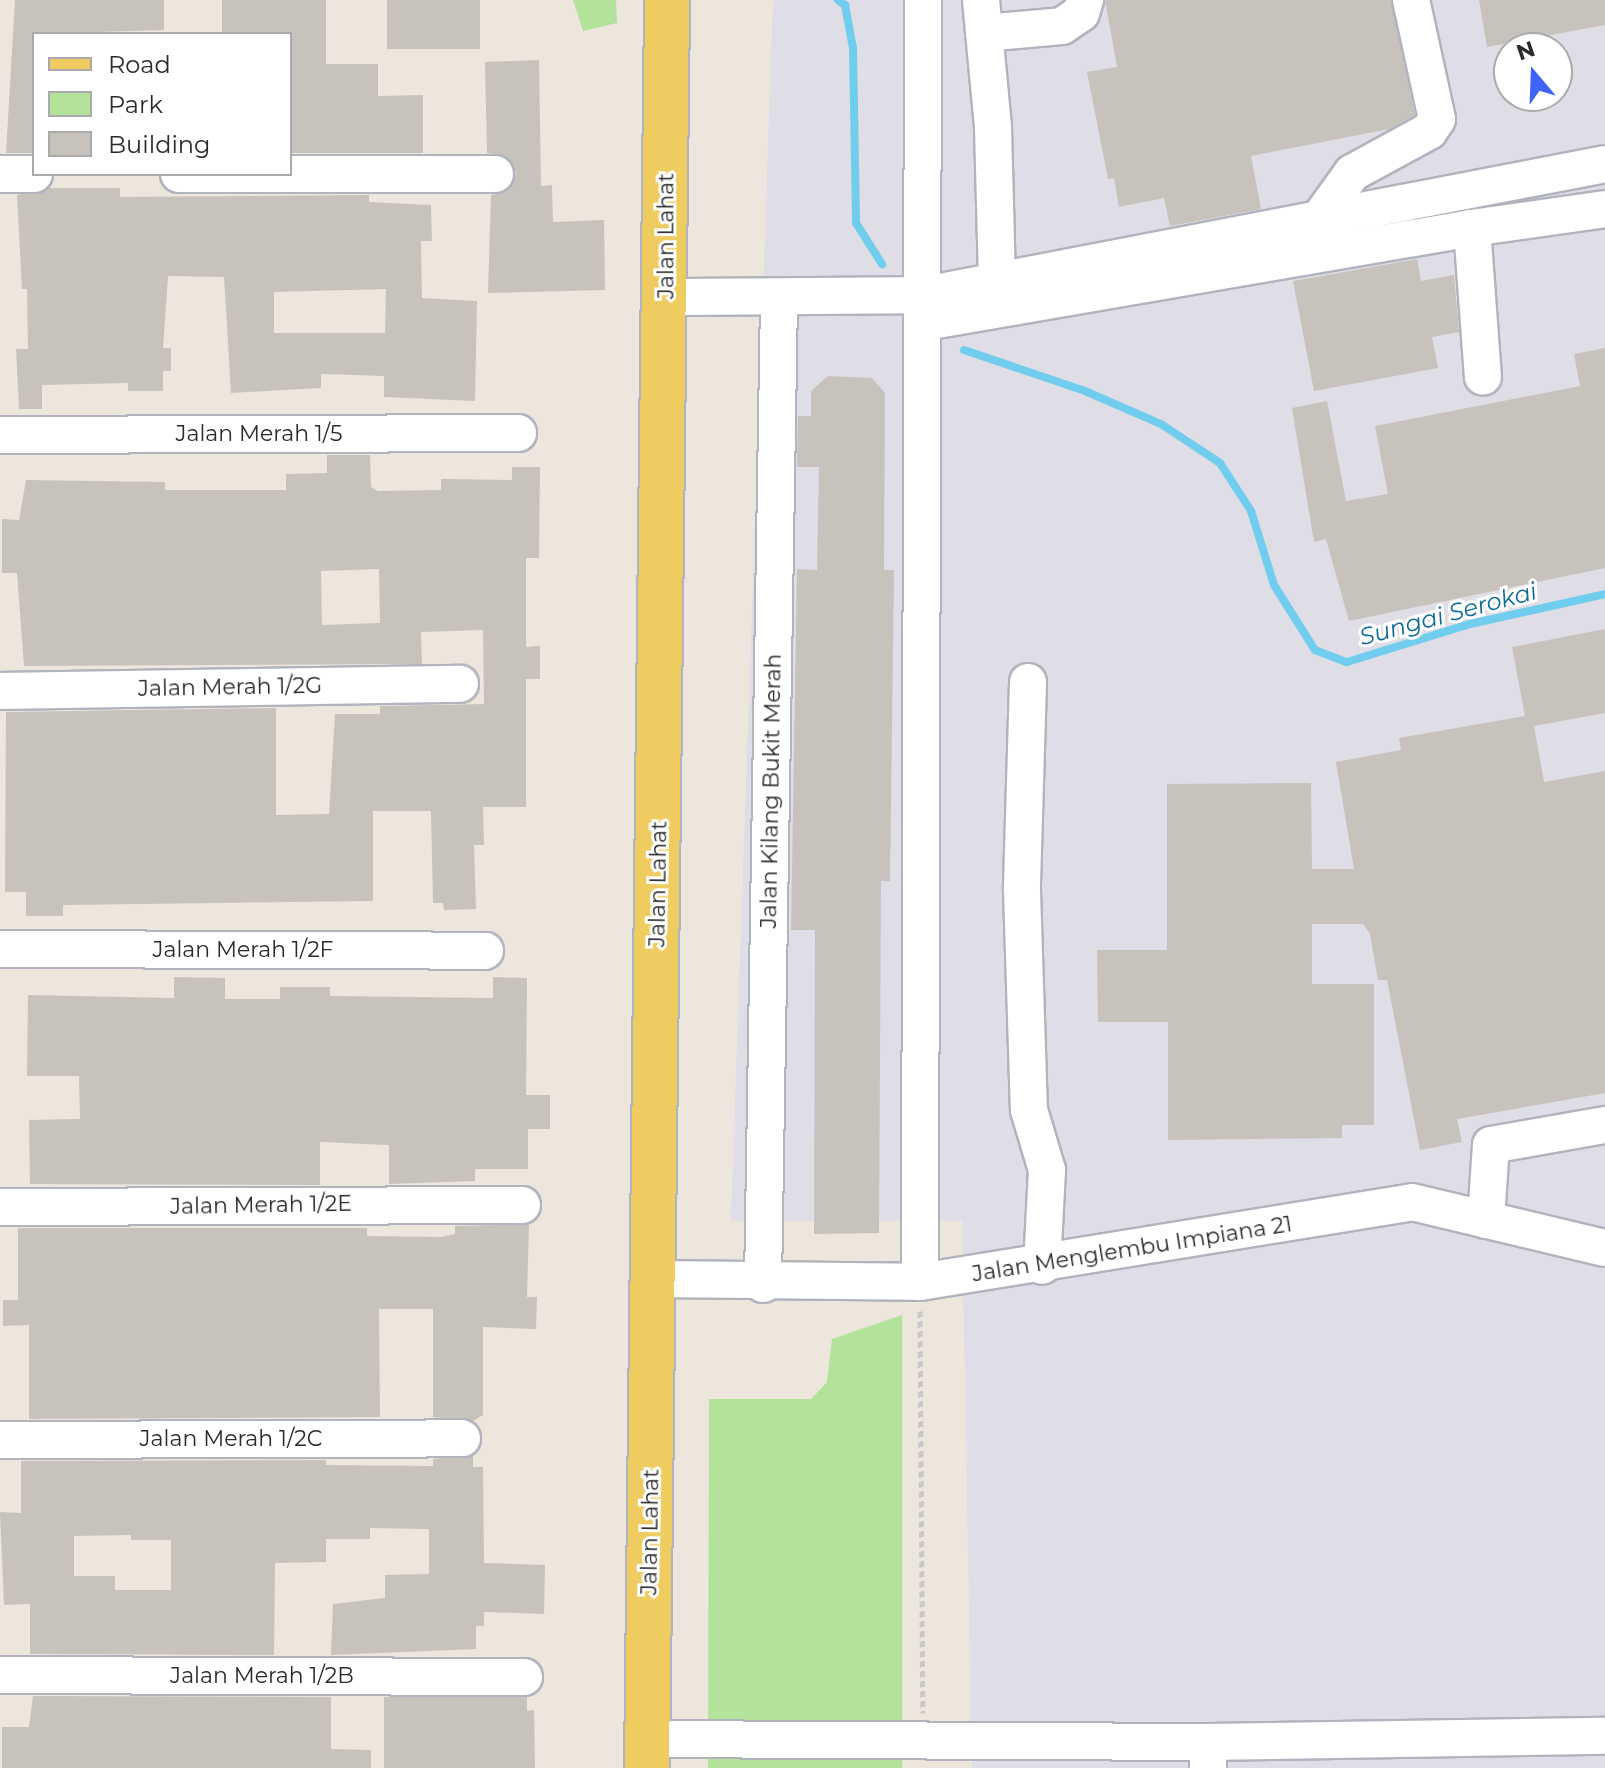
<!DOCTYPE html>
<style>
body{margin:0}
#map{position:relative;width:1605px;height:1768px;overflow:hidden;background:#ece6dd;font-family:Montserrat,sans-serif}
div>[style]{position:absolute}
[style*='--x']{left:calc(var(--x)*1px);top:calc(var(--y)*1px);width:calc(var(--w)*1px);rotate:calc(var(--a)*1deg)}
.industrial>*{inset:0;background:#dfdde5}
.green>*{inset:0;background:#b3e29a}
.stream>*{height:8px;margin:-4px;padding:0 4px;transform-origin:4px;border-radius:4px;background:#71cded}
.building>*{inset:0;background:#c8c2bc;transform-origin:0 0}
.path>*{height:5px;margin-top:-2.5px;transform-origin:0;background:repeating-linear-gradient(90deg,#c8c8c8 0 6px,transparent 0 10px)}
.roads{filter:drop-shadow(2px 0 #b1b3be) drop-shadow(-2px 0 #b1b3be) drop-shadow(0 2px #b1b3be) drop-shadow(0 -2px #b1b3be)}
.minor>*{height:36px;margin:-18px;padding:0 18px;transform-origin:18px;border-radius:18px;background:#fff}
.major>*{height:44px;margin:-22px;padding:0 22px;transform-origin:22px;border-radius:22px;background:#efcc5f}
span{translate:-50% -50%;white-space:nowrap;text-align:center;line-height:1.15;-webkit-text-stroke:6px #fff;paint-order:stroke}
.street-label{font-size:22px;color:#2b2b2b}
.water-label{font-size:24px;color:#0f6b9a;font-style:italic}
.legend{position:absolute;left:32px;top:32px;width:260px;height:144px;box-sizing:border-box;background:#fff;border:2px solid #aaa;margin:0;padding:10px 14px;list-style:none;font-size:24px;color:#2b2b2b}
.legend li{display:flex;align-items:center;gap:16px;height:40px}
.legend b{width:40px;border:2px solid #aaa}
.north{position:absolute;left:1493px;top:32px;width:80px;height:80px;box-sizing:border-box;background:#fff;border:2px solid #aaa;border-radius:50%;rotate:341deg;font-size:22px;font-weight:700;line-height:32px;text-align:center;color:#2b2b2b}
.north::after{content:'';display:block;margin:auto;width:28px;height:36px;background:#3f62f7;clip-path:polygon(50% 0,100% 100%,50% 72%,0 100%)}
</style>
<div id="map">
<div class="industrial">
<i style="clip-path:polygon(evenodd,773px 0,1605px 0,1605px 1768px,972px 1768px,962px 1221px,731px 1221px,773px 0,1509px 48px,1557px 48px,1557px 96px,1509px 96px,1509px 48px)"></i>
</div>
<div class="green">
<i style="clip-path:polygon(573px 0,616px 0,617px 23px,583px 31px)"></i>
<i style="clip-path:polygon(902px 1315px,902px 1768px,708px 1768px,709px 1399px,811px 1399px,827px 1382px,832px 1339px)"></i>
</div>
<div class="stream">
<i style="--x:838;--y:0;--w:9;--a:36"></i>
<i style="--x:845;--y:5;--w:44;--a:79.5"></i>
<i style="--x:853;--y:48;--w:175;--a:89"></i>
<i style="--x:856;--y:223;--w:49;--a:57.6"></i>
<i style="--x:964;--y:350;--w:128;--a:18.7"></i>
<i style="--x:1085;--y:391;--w:83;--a:23.5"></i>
<i style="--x:1161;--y:424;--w:71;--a:33.5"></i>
<i style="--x:1220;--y:463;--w:57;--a:57.1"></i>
<i style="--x:1251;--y:511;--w:77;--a:72.7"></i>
<i style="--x:1274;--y:585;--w:77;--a:57.8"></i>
<i style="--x:1315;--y:650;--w:34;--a:21"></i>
<i style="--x:1347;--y:662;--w:129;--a:-17.2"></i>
<i style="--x:1470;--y:624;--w:138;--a:-12.5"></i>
</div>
<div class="building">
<i style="clip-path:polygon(15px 0,164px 0,164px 30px,34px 34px,34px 153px,6px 153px)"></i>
<i style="clip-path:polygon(222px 0,326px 0,326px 64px,378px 64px,378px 96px,423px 95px,423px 153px,290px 153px,290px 34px,222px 34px)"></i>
<i style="left:387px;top:0;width:93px;height:49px"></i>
<i style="clip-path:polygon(1105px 0,1391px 0,1415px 115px,1389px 129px,1251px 156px,1261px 209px,1170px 226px,1164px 198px,1119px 207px,1114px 178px,1108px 179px,1087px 72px,1117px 67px)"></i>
<i style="clip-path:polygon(1479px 0,1605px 0,1605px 25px,1487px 47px)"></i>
<i style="clip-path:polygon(539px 60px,541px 186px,552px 185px,553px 222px,604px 220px,605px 290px,488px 293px,491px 195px,506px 192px,516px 173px,506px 156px,487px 153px,485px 62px)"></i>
<i style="clip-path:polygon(evenodd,49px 188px,120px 188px,120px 197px,369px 195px,369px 202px,431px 205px,432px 241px,421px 241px,422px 298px,477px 301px,475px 401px,384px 397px,384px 376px,321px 374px,321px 388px,231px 393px,224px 277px,168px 276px,163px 348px,171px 348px,171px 371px,163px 371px,163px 391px,128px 391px,128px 383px,42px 385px,42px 409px,19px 409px,16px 349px,28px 349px,27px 289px,22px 289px,17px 195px,49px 188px,386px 289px,385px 333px,274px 333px,274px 292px,386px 289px)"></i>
<i style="clip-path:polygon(1417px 259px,1421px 281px,1454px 275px,1459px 332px,1432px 337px,1438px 368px,1314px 391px,1293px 281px)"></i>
<i style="clip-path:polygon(1605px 348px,1605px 568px,1349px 621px,1326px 539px,1314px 542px,1292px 408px,1327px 401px,1346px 501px,1388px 494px,1375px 426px,1580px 386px,1574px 354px)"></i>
<i style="clip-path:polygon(828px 376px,872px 378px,885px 393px,884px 570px,894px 570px,890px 881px,881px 881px,879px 1233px,814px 1234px,815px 930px,791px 930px,797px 569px,817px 570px,819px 467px,797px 467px,798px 416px,811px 416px,811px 391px)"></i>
<i style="clip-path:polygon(evenodd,327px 455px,370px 455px,371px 487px,378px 491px,441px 490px,441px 479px,512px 480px,512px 467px,540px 467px,539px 558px,526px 558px,526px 647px,540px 646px,540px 679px,526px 679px,526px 807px,483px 807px,484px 845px,474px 845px,476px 909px,444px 910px,443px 903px,433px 903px,431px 811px,373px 811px,373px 901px,63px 905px,63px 916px,26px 916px,26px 892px,5px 892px,6px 712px,276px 708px,276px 815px,329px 814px,335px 714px,380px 714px,380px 706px,484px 704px,483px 630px,421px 632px,422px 664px,24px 666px,17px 573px,2px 573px,2px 519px,19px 520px,26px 480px,165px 482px,165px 490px,286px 490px,286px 474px,327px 473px,327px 455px,379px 569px,380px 623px,322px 625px,321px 571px,379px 569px)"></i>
<i style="clip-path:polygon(1605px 629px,1605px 713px,1534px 726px,1544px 782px,1605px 771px,1605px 1093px,1457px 1119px,1462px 1142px,1420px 1150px,1387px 980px,1378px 980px,1370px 934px,1363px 924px,1312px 924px,1312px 984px,1374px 984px,1374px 1125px,1342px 1125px,1342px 1138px,1168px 1140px,1168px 1022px,1098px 1022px,1097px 950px,1167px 950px,1167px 784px,1311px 783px,1312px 869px,1354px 869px,1336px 762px,1401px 750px,1399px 738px,1525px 716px,1512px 647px)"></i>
<i style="clip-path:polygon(174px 977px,225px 978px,225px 999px,280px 999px,280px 987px,330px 987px,330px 996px,493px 998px,493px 977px,527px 978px,526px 1095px,550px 1095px,550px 1129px,528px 1129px,528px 1169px,475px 1169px,475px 1181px,389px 1184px,389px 1145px,320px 1142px,320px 1185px,30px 1184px,29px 1120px,80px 1119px,79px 1076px,27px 1076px,28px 995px,174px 998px)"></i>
<i style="clip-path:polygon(529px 1224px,527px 1297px,537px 1297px,536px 1329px,483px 1327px,483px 1415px,473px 1421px,433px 1417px,433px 1309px,379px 1309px,380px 1417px,29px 1419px,29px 1325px,3px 1326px,3px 1300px,18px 1300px,18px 1228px,367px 1228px,367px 1236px,441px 1237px,455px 1234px,455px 1226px)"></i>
<i style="clip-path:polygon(evenodd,473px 1455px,473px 1467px,483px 1467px,484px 1563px,545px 1565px,544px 1614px,484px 1612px,484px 1626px,476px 1626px,476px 1649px,331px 1655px,333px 1604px,385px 1598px,385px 1575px,429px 1574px,429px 1529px,370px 1528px,370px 1539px,326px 1539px,326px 1562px,275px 1563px,274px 1655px,30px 1654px,30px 1604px,4px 1605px,0 1512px,21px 1513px,21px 1461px,326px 1460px,326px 1465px,433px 1466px,433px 1459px,473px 1455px,131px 1535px,131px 1540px,171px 1540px,171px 1590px,115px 1590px,115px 1576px,74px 1576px,74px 1536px,131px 1535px)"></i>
<i style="clip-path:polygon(33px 1696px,331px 1697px,331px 1749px,371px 1750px,371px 1768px,2px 1768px,2px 1727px,29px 1727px)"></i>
<i style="clip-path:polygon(384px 1697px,527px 1697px,527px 1711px,534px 1710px,535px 1768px,384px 1768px)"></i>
</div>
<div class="path">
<i style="--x:920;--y:1311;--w:402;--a:89.6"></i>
</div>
<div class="roads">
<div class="minor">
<i style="--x:981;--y:0;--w:129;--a:84.6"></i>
<i style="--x:993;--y:128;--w:153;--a:88.5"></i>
<i style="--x:984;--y:33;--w:78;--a:-5.1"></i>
<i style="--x:1062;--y:26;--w:23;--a:-34"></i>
<i style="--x:1081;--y:13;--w:14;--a:-73"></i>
<i style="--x:0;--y:174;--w:34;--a:0"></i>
<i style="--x:179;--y:174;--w:316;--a:0"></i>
<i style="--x:1319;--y:219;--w:57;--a:-54.3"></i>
<i style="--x:1352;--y:173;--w:88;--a:-28.6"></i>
<i style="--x:1429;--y:131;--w:14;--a:-56"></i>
<i style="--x:1437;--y:119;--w:122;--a:-102.3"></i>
<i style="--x:1472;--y:228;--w:134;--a:-8.1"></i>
<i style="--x:666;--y:297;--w:259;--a:-0.4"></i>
<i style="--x:925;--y:295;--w:693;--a:-10.9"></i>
<i style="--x:925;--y:322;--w:555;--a:-9.75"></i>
<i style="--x:1472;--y:228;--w:149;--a:85.8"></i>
<i style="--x:0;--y:435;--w:518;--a:-0.22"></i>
<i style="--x:1028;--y:682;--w:208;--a:91.7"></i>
<i style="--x:1022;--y:890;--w:220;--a:88.2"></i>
<i style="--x:1029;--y:1110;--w:63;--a:73.3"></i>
<i style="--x:1047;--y:1170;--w:96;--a:93"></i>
<i style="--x:0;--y:691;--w:460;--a:-0.9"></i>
<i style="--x:0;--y:949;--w:485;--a:0.2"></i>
<i style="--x:0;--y:1207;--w:522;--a:-0.22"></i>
<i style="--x:1486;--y:1220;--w:75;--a:-86.2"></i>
<i style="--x:1491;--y:1145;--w:116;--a:-10"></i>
<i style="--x:652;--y:1279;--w:268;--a:0.6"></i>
<i style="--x:920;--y:1282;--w:498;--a:-9.2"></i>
<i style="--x:1412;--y:1202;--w:198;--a:13.4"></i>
<i style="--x:920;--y:1282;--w:1282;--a:-89.87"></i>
<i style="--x:763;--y:1284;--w:986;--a:-89.07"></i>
<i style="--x:0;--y:1440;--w:462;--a:-0.2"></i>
<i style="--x:0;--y:1675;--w:524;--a:0.22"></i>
<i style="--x:648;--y:1739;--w:560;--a:0.31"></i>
<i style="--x:1208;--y:1742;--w:26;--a:90"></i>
<i style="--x:1208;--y:1742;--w:397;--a:-0.9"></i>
</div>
<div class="major">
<i style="--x:647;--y:1768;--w:1768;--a:-89.35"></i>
</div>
</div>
<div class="street-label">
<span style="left:666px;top:236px;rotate:-90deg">Jalan Lahat</span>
<span style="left:259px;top:434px">Jalan Merah 1/5</span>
<span style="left:230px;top:687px;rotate:-1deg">Jalan Merah 1/2G</span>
<span style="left:771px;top:791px;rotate:-89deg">Jalan Kilang Bukit Merah</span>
<span style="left:658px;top:884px;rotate:-89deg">Jalan Lahat</span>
<span style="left:243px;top:950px">Jalan Merah 1/2F</span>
<span style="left:261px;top:1205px;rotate:-1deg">Jalan Merah 1/2E</span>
<span style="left:1132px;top:1249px;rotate:-9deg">Jalan Menglembu Impiana 21</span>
<span style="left:231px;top:1439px">Jalan Merah 1/2C</span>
<span style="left:650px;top:1532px;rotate:-89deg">Jalan Lahat</span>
<span style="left:262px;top:1676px">Jalan Merah 1/2B</span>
</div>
<div class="water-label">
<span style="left:1448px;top:614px;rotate:-15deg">Sungai Serokai</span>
</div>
<ul class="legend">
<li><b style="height:10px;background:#efcc5f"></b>Road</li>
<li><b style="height:22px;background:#b3e29a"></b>Park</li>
<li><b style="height:22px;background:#c8c2bc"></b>Building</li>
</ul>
<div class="north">N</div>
</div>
